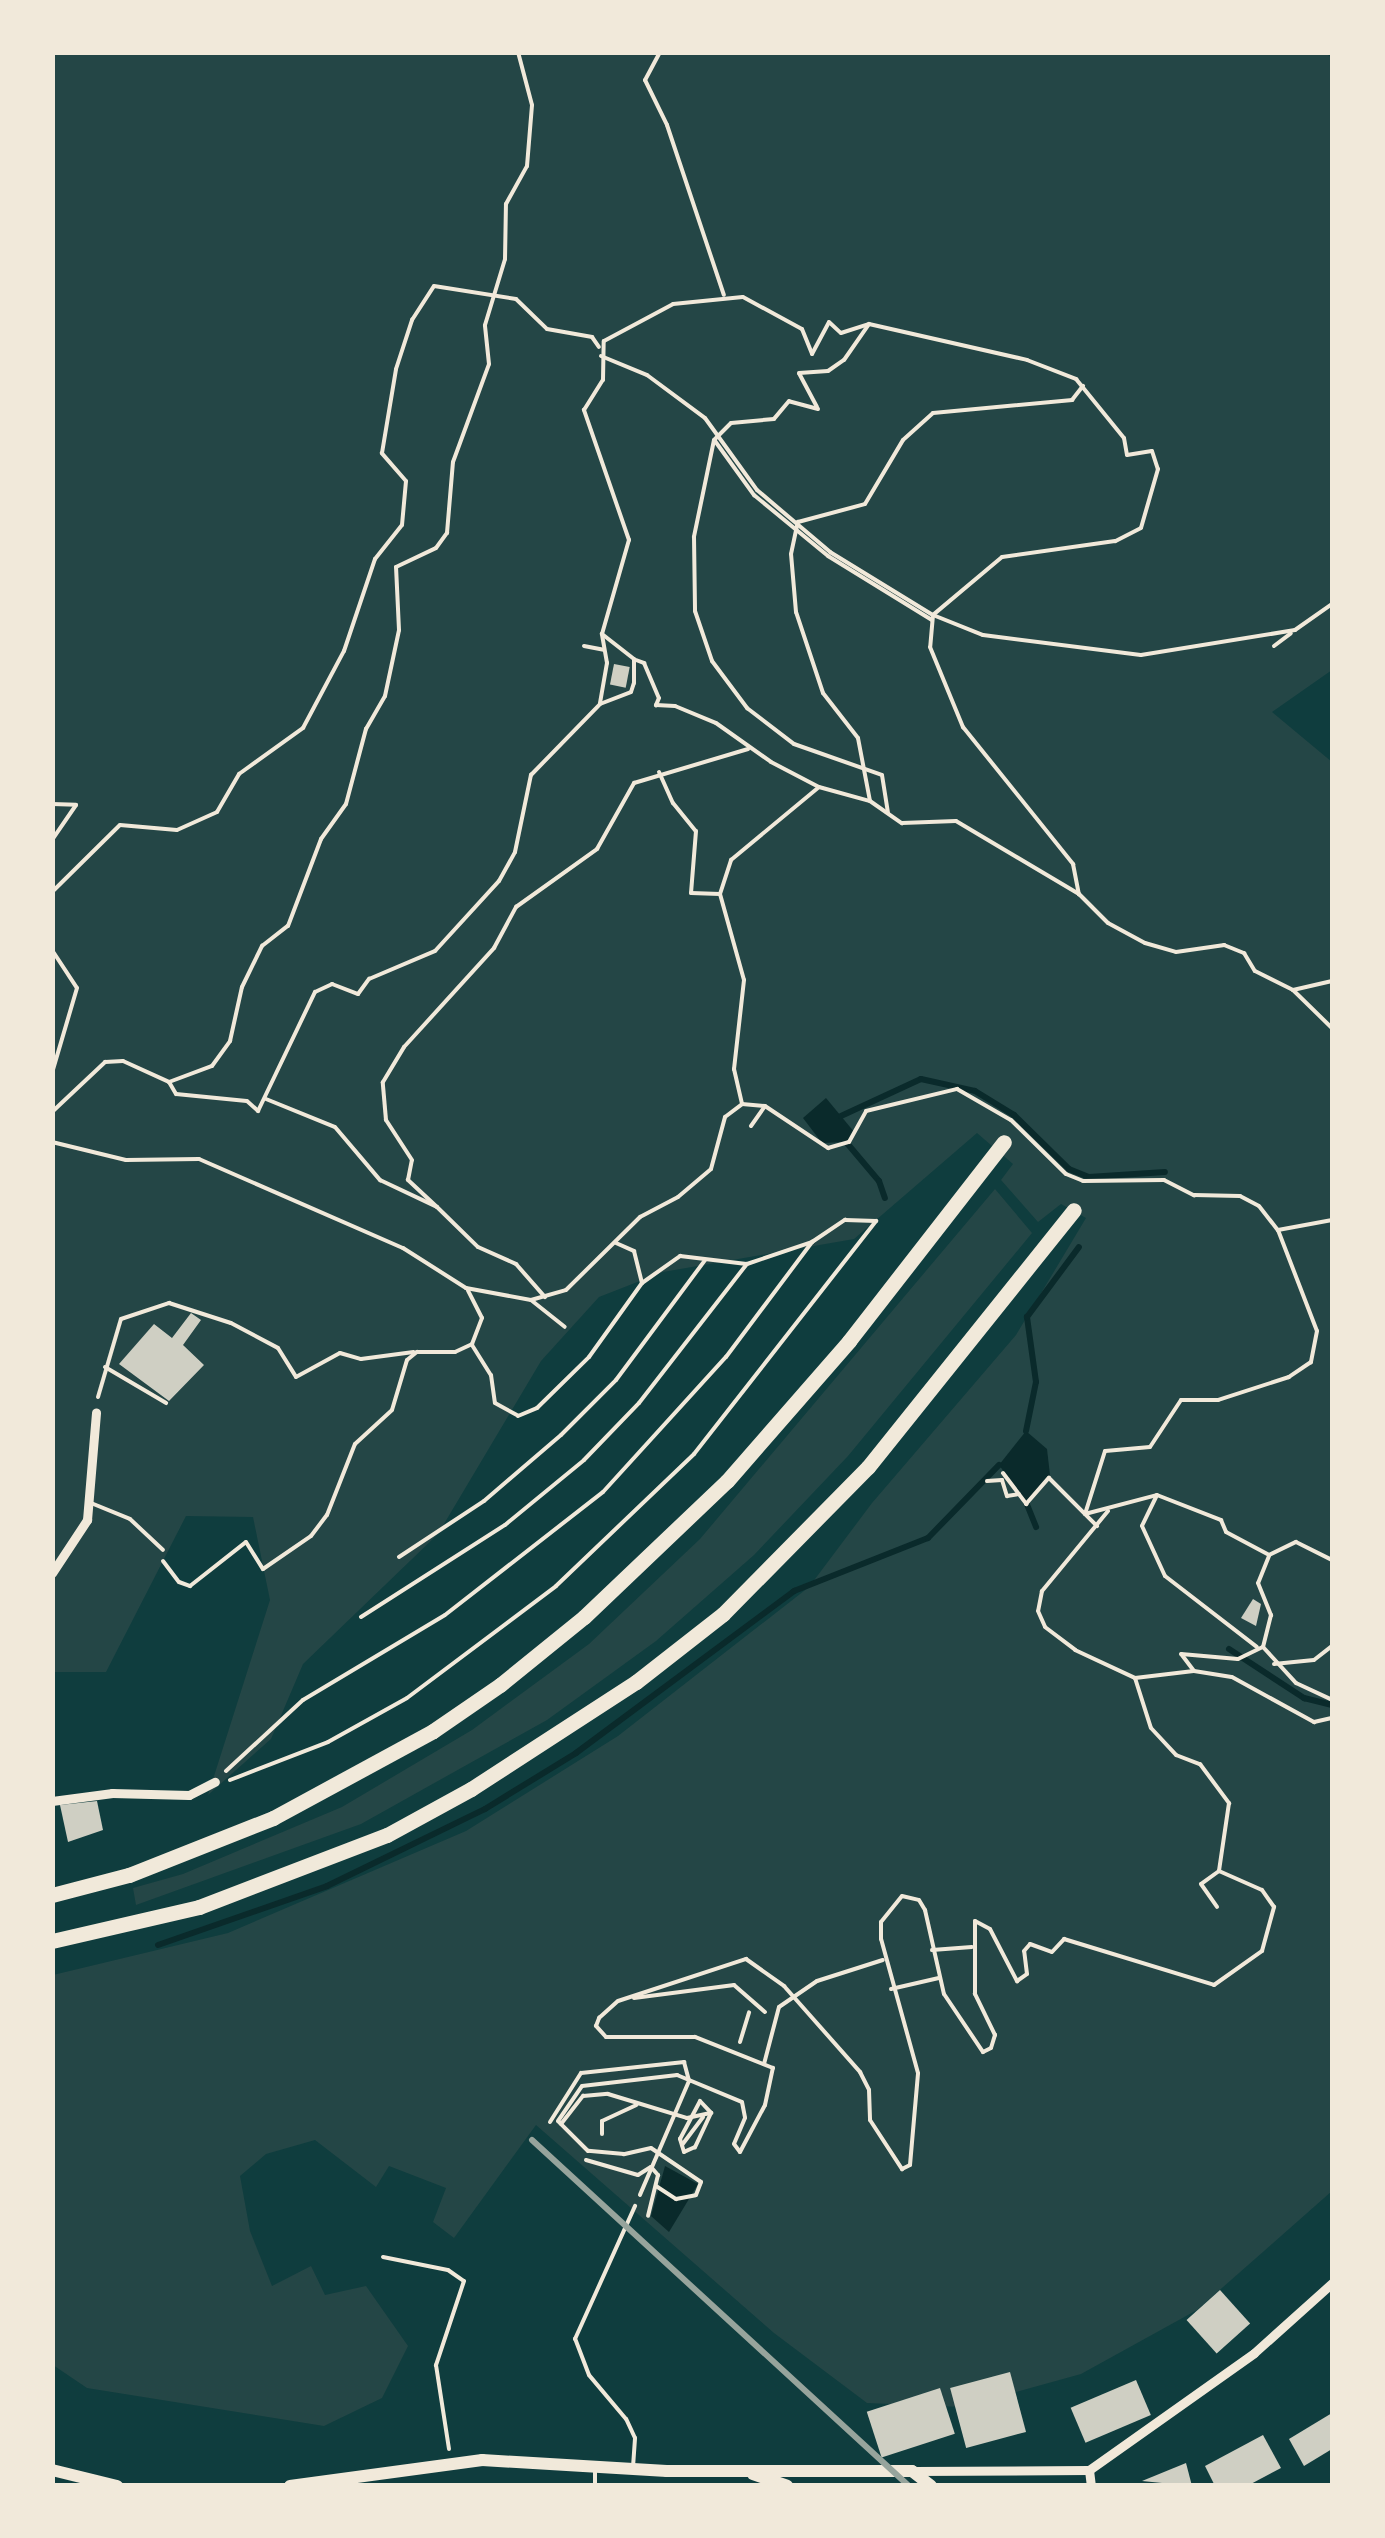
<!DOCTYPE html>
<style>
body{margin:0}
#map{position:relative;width:1385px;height:2538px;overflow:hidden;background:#0f3d3e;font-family:Cabin,sans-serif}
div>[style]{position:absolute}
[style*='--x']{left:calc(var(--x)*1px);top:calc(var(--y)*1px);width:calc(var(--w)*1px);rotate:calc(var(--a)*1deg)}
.green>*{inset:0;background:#244646}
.water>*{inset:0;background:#0a2a2b}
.stream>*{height:6px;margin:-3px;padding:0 3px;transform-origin:3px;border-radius:3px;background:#0a2a2b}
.building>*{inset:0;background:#cfcfc3;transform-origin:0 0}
.path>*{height:4px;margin:-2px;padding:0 2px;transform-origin:2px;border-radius:2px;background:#f1e9da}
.service>*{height:4px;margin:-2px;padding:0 2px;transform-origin:2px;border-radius:2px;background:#f1e9da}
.minor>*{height:9px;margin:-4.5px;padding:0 4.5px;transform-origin:4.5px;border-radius:4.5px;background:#f1e9da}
.secondary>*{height:12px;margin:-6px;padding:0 6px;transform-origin:6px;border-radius:6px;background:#f1e9da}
.motorway>*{height:15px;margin:-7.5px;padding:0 7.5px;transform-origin:7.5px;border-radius:7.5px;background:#f1e9da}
.rail>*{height:6px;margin:-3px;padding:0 3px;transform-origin:3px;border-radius:3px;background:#97a49c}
span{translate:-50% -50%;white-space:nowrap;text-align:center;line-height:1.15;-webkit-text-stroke:9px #f1e9da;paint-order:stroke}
.frame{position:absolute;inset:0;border:55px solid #f1e9da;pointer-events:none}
</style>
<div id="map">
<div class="green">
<i style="clip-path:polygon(1324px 52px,1332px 58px,1332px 670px,1272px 712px,1332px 762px,1332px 2191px,1197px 2310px,1081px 2374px,961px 2407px,867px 2403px,774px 2333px,536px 2125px,454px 2238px,433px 2222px,446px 2188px,389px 2166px,376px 2187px,315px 2140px,266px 2154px,240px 2176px,250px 2231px,272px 2286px,311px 2266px,325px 2295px,366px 2286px,408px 2346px,382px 2398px,324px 2426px,87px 2388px,53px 2365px,53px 1975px,228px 1933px,466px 1831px,618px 1736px,809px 1587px,872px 1503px,1016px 1335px,1086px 1218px,1061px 1204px,1038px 1222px,1001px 1180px,1013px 1164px,977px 1133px,854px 1239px,663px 1272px,599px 1297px,541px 1361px,438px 1534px,303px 1664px,271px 1739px,208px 1795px,270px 1600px,253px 1517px,186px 1516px,106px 1672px,53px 1672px,53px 53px)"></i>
<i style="clip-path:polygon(995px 1189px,1032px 1233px,848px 1456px,754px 1555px,656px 1641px,547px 1720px,361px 1824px,136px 1905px,133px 1888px,183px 1874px,342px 1807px,472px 1730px,589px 1644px,700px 1539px)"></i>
</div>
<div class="water">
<i style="clip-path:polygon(826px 1098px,855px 1133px,846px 1142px,822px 1143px,803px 1118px)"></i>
<i style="clip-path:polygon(1026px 1431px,1047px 1449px,1050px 1475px,1026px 1502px,999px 1465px)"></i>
<i style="clip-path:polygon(665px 2166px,698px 2184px,669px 2232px,651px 2216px)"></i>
</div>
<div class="stream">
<i style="--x:841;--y:1116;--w:88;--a:-24.8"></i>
<i style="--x:921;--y:1079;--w:55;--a:12.5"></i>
<i style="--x:975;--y:1091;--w:46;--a:31.6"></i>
<i style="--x:1014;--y:1115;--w:77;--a:44.5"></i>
<i style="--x:1069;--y:1169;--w:22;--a:22"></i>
<i style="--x:1089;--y:1177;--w:76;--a:-3.8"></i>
<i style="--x:846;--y:1142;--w:51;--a:49.8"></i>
<i style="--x:879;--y:1181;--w:18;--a:71"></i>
<i style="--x:1026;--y:1431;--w:50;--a:-78.5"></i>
<i style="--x:1036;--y:1382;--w:66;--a:-97.9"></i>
<i style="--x:1027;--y:1317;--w:87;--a:-53.4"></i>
<i style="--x:1026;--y:1502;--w:27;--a:68"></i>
<i style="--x:1229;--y:1649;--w:90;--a:33.2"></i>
<i style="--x:1304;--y:1698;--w:29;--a:14"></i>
<i style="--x:158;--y:1945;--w:179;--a:-19.2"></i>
<i style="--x:327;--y:1886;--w:176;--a:-26"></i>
<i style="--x:485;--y:1809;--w:107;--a:-31.6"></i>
<i style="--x:576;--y:1753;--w:272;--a:-36.6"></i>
<i style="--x:794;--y:1591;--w:144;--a:-21.6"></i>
<i style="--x:928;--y:1538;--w:102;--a:-45.8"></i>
</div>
<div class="building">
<i style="left:614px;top:664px;width:16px;height:21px;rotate:11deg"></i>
<i style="clip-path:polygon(191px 1313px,201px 1320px,183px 1345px,204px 1365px,169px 1401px,119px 1364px,154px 1324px,172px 1338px)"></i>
<i style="clip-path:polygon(1253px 1599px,1261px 1604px,1256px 1626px,1241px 1618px)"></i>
<i style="clip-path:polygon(97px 1801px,103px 1830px,68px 1842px,60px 1805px)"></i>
<i style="left:1220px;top:2290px;width:45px;height:45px;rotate:48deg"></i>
<i style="left:1010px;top:2372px;width:62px;height:62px;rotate:75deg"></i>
<i style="left:1136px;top:2380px;width:38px;height:71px;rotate:67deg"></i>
<i style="left:940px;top:2388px;width:48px;height:77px;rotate:72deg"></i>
<i style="clip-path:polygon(1332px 2413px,1332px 2449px,1304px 2466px,1289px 2439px)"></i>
<i style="clip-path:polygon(1263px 2435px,1281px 2468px,1247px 2486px,1215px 2486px,1205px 2466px)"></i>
<i style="clip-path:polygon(1186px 2463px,1192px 2486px,1142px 2481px)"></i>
</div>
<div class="path">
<i style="--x:660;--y:52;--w:32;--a:118"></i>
<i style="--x:645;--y:80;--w:50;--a:63.9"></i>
<i style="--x:667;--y:125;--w:179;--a:71.5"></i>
<i style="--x:601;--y:356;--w:50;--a:22.4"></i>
<i style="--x:647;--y:375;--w:72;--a:36.6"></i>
<i style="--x:705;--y:418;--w:89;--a:54.2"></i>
<i style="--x:757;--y:490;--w:96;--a:40.3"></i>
<i style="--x:830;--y:552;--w:121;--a:31.5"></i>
<i style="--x:933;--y:615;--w:54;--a:21.8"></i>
<i style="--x:983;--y:635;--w:159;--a:7.2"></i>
<i style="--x:1141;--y:655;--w:156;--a:-9.2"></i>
<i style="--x:1295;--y:630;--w:45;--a:-35.1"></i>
<i style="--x:817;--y:407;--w:38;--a:-118"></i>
<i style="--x:799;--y:373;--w:29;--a:-4"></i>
<i style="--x:828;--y:371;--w:19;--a:-35"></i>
<i style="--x:844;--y:360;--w:44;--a:-55.2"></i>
<i style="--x:818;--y:409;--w:30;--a:-165"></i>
<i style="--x:789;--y:401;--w:23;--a:130"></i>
<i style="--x:774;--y:419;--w:43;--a:174.7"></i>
<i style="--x:731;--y:423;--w:24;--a:135"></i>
<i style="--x:714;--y:440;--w:99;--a:101.7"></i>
<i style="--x:694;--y:537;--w:74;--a:89.2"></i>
<i style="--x:695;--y:611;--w:53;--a:71.2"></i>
<i style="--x:712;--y:661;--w:59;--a:53.3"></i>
<i style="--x:747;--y:708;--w:59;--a:37.5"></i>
<i style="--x:794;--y:744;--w:93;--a:19.4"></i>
<i style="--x:882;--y:775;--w:38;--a:81"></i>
<i style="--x:715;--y:441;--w:67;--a:54.2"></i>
<i style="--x:754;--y:495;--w:96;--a:39.5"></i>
<i style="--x:828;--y:556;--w:122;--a:31.6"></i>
<i style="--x:584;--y:646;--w:20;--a:11"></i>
<i style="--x:1274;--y:646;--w:21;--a:-37"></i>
<i style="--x:636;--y:660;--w:9;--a:21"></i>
<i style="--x:644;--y:663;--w:38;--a:67"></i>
<i style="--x:659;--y:698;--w:8;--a:113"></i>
<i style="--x:600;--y:703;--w:41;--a:-80.1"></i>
<i style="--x:607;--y:663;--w:29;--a:-100"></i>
<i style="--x:656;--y:705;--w:19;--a:3"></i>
<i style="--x:675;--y:706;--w:44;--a:22.5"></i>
<i style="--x:716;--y:723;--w:67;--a:35.3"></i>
<i style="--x:771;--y:762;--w:54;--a:27.5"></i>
<i style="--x:819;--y:787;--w:53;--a:15.4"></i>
<i style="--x:870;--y:801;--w:39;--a:35"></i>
<i style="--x:902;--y:823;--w:54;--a:-2.1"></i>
<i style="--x:956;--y:821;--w:143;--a:30.7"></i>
<i style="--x:1079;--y:894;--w:41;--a:45"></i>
<i style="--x:1108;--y:923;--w:42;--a:28.4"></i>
<i style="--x:1145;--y:943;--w:32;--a:16"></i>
<i style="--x:1176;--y:952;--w:49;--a:-8.3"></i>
<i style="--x:1224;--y:945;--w:22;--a:22"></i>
<i style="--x:1244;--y:953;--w:21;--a:59"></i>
<i style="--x:1255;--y:971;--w:42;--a:26.6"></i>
<i style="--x:1293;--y:990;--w:54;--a:44.3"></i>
<i style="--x:659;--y:772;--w:34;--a:66"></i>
<i style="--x:673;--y:803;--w:36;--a:51"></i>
<i style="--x:696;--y:831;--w:62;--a:94.6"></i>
<i style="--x:691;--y:893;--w:29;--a:2"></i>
<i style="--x:720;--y:894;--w:89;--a:74.4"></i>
<i style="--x:744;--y:980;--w:90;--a:96.4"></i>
<i style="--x:734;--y:1069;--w:36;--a:77"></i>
<i style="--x:870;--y:801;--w:64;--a:-100.8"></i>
<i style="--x:858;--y:738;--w:57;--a:-127.9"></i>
<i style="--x:823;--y:693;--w:85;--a:-108.4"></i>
<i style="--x:796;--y:612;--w:58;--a:-94.9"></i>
<i style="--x:791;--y:554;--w:33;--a:-78"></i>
<i style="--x:798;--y:522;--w:69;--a:-15"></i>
<i style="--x:865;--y:504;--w:74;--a:-59.3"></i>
<i style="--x:903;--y:440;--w:40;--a:-42"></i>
<i style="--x:933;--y:413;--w:140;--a:-5.3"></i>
<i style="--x:1072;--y:400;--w:18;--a:-52"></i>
<i style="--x:52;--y:804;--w:24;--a:2"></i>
<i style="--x:76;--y:805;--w:42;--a:124.4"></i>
<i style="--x:52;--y:892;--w:95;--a:-44.6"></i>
<i style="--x:120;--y:825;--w:57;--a:5"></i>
<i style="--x:177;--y:830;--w:44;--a:-24.2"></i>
<i style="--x:217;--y:812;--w:44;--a:-59.9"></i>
<i style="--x:239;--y:774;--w:79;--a:-35.7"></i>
<i style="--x:303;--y:728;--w:87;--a:-62"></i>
<i style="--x:344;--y:651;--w:97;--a:-71.4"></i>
<i style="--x:375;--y:559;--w:43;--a:-51.5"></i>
<i style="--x:402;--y:525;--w:44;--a:-84.8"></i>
<i style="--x:406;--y:481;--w:37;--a:-131"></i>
<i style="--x:382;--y:453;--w:85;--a:-80.5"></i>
<i style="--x:396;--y:369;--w:52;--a:-71.9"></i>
<i style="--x:412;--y:320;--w:40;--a:-57.1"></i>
<i style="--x:434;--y:286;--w:83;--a:9"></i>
<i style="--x:516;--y:299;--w:43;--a:44.1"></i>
<i style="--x:547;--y:329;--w:46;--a:10.1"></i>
<i style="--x:592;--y:337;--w:12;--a:55"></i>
<i style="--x:720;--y:894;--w:36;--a:-72"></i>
<i style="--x:731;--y:860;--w:114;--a:-39.7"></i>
<i style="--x:52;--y:950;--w:45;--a:56.7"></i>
<i style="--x:77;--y:988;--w:89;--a:106.4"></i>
<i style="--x:1293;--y:990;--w:40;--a:-13"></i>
<i style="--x:169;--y:1082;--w:46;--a:-20.4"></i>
<i style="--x:212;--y:1066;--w:31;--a:-54"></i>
<i style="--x:230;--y:1041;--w:55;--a:-77.5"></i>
<i style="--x:242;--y:987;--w:46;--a:-64"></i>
<i style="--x:262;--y:946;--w:33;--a:-38"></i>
<i style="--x:288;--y:926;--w:93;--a:-69.2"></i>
<i style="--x:321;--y:839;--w:43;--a:-54.5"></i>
<i style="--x:346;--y:804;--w:78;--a:-75.1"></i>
<i style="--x:366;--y:729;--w:38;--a:-60"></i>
<i style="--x:385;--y:696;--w:67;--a:-78"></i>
<i style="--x:399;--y:630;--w:63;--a:-92.7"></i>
<i style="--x:396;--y:567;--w:44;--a:-25.4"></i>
<i style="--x:436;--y:548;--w:19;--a:-54"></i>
<i style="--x:447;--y:533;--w:71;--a:-85.2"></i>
<i style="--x:453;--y:462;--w:104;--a:-69.8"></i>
<i style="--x:489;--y:364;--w:39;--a:-96"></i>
<i style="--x:485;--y:325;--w:69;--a:-73.1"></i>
<i style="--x:505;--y:259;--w:55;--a:-89"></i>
<i style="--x:506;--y:204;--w:43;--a:-61.1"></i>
<i style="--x:527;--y:166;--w:61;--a:-85.3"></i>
<i style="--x:532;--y:105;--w:55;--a:-104.8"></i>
<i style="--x:266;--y:1099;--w:74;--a:22.1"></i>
<i style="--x:335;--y:1127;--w:70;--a:49.7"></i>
<i style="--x:380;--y:1180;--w:63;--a:25.3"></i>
<i style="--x:437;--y:1207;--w:57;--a:44.3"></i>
<i style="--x:478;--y:1247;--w:42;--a:24.1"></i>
<i style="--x:516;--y:1264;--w:44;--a:48.7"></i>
<i style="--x:52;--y:1112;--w:73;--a:-43.3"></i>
<i style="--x:105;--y:1062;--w:18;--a:-3"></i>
<i style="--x:123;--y:1061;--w:51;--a:24.5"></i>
<i style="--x:169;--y:1082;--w:14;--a:60"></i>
<i style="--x:176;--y:1094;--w:71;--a:5.6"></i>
<i style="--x:247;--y:1101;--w:15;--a:42"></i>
<i style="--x:258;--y:1111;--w:132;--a:-64.4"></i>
<i style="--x:315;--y:992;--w:19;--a:-25"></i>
<i style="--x:332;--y:984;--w:28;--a:21"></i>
<i style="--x:358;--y:994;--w:19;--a:-54"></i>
<i style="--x:369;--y:979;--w:72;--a:-23"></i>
<i style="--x:435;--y:951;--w:95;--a:-47.6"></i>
<i style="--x:499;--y:881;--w:33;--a:-61"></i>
<i style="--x:515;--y:852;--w:79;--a:-78.3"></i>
<i style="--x:531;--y:775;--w:99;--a:-45.8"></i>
<i style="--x:600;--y:704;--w:33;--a:-21"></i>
<i style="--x:631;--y:692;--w:9;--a:-72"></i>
<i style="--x:634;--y:683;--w:24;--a:-90"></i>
<i style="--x:634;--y:659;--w:41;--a:-142"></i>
<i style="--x:602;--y:634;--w:98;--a:-74"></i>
<i style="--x:629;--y:540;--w:138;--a:-109.1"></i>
<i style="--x:584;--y:410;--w:36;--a:-58"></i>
<i style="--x:603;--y:380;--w:39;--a:-89"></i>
<i style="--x:604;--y:341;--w:78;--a:-28.2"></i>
<i style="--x:673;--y:304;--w:70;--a:-5.7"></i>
<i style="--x:743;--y:297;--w:67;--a:28.5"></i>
<i style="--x:802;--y:329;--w:27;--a:68"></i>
<i style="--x:812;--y:354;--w:36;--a:-62"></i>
<i style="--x:829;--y:322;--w:16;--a:43"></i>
<i style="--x:841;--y:333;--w:29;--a:-18"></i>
<i style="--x:869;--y:324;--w:162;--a:12.8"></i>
<i style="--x:1027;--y:360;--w:53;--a:21.2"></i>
<i style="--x:1076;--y:379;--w:76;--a:50.9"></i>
<i style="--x:1124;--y:438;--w:17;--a:80"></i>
<i style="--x:1127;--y:455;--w:25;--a:-9"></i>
<i style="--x:1152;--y:451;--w:19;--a:72"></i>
<i style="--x:1158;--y:469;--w:61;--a:106.1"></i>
<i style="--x:1141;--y:528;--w:29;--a:153"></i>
<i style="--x:1115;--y:541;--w:114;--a:171.9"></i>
<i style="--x:1002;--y:557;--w:90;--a:140"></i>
<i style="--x:933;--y:615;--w:32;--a:95"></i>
<i style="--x:930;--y:647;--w:87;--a:67.6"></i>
<i style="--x:963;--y:727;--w:176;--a:51.2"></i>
<i style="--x:1073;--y:864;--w:31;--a:79"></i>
<i style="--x:751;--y:1126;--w:24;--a:-55"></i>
<i style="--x:52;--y:1142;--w:76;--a:13.7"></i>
<i style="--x:126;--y:1160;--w:73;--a:-0.8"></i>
<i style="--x:199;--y:1159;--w:223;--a:23.6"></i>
<i style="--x:403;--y:1248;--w:75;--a:32.4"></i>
<i style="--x:466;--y:1288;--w:66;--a:10.5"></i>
<i style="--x:531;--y:1300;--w:36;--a:-16"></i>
<i style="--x:566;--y:1290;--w:104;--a:-44.6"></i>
<i style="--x:640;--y:1217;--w:43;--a:-27.8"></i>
<i style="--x:678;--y:1197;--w:43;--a:-40.3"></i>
<i style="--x:711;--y:1169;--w:54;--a:-74.9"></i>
<i style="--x:725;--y:1117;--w:21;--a:-37"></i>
<i style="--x:742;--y:1104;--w:23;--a:5"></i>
<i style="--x:765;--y:1106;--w:76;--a:33.7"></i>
<i style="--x:828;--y:1148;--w:22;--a:-16"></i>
<i style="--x:849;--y:1142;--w:35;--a:-61"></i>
<i style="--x:866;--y:1111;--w:94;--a:-13.6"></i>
<i style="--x:957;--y:1089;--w:62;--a:29.9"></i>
<i style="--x:1011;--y:1120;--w:77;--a:44.5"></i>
<i style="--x:1066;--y:1174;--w:18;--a:22"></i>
<i style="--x:1083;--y:1181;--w:81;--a:-0.7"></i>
<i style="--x:1164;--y:1180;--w:34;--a:27"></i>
<i style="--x:1194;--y:1195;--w:46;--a:1.2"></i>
<i style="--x:1240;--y:1196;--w:21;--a:28"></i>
<i style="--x:1259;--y:1206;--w:31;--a:52"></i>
<i style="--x:1278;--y:1230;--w:108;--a:68.9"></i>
<i style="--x:1317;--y:1331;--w:32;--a:101"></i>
<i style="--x:1311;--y:1362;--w:27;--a:146"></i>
<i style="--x:1289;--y:1377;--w:75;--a:162.1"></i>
<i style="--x:1218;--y:1400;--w:37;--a:180"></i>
<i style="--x:1181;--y:1400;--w:56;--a:123.4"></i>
<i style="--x:1150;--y:1447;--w:45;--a:174.9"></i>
<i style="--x:1105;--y:1451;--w:66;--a:107.6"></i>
<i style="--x:437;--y:1207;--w:40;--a:-137"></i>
<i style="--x:408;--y:1180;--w:20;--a:-79"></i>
<i style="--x:412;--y:1160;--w:48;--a:-123"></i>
<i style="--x:386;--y:1120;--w:38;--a:-95"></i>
<i style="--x:383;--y:1082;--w:41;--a:-59"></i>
<i style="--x:404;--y:1047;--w:134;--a:-47.7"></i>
<i style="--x:494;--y:948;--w:47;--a:-61.8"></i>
<i style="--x:516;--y:907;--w:100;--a:-35.6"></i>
<i style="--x:597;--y:849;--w:76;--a:-60.7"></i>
<i style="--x:634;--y:783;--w:119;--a:-16.6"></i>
<i style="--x:1278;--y:1230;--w:55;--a:-10.5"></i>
<i style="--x:616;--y:1243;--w:20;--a:24"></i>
<i style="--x:634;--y:1251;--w:33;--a:76"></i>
<i style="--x:531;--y:1300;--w:43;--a:38.5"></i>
<i style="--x:472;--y:1345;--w:36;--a:58"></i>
<i style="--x:491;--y:1375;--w:28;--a:82"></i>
<i style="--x:495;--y:1403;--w:26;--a:29"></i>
<i style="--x:518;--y:1416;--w:21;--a:-23"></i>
<i style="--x:537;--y:1408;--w:73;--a:-44.4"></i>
<i style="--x:589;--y:1357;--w:91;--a:-54.4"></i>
<i style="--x:642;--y:1283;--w:47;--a:-35.4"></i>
<i style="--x:680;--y:1256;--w:67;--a:6.8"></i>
<i style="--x:747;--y:1264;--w:69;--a:-18.7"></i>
<i style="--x:812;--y:1242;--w:40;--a:-34"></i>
<i style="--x:845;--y:1220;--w:31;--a:2"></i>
<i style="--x:105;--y:1367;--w:71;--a:30.5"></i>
<i style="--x:98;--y:1397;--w:81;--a:-73.6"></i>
<i style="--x:121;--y:1319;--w:51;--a:-18.4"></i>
<i style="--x:169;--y:1303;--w:65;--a:17.9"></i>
<i style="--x:231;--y:1323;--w:53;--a:28"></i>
<i style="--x:278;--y:1348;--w:34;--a:58"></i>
<i style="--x:296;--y:1377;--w:50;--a:-28.6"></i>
<i style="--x:340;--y:1353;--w:22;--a:16"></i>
<i style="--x:361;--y:1359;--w:53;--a:-7.5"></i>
<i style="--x:1003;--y:1473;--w:39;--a:53"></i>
<i style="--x:1026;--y:1504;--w:35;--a:-49"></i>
<i style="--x:1049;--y:1478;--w:68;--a:45"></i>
<i style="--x:987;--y:1481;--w:15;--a:-4"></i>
<i style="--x:1002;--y:1480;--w:17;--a:73"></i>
<i style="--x:1007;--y:1496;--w:12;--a:-9"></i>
<i style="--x:1157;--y:1495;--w:34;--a:116"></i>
<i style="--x:1142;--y:1526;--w:55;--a:65.3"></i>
<i style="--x:1165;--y:1576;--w:116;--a:37.7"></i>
<i style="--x:1108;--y:1511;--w:104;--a:129.5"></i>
<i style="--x:1042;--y:1591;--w:20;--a:101"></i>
<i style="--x:1038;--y:1611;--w:17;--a:66"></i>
<i style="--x:1045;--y:1627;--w:38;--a:37"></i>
<i style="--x:1075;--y:1650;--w:66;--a:25"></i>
<i style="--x:1135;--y:1678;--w:59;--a:-6.8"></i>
<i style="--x:1194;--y:1671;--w:38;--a:9"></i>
<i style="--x:1232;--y:1677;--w:94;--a:28.8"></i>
<i style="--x:1314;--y:1722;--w:18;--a:-13"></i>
<i style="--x:1085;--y:1514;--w:74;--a:-14.8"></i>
<i style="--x:1157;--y:1495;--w:69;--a:21.3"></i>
<i style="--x:1221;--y:1520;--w:13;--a:67"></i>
<i style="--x:1226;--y:1532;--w:49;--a:28.1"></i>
<i style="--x:1269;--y:1555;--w:30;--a:-26"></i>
<i style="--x:1296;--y:1542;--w:40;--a:26.6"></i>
<i style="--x:1269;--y:1556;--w:29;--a:112"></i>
<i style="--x:1258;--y:1583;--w:35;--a:68"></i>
<i style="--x:1271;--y:1615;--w:33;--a:104"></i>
<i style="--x:1263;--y:1647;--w:49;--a:47.5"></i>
<i style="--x:1296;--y:1683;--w:40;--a:25"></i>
<i style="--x:399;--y:1557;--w:102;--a:-33.4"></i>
<i style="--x:484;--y:1501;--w:101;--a:-40.6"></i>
<i style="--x:561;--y:1435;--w:78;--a:-45"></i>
<i style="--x:616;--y:1380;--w:149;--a:-53.4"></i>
<i style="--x:163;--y:1561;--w:26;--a:53"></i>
<i style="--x:179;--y:1582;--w:12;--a:20"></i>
<i style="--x:190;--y:1586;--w:71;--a:-38.2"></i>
<i style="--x:246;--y:1542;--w:32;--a:58"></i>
<i style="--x:263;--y:1569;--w:58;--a:-34.5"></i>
<i style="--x:311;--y:1536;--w:26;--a:-53"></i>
<i style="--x:327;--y:1515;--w:76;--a:-68.5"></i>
<i style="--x:355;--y:1444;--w:50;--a:-42.6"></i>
<i style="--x:392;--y:1410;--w:52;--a:-73.3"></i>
<i style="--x:407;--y:1360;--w:13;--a:-39"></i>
<i style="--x:417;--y:1352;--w:38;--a:0"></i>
<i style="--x:455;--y:1352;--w:19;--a:-25"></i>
<i style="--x:472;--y:1344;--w:28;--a:-69"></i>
<i style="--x:482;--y:1318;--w:31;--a:-117"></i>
<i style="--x:361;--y:1617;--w:171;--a:-32.6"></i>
<i style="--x:505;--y:1525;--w:102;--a:-39.4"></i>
<i style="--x:584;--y:1460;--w:79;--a:-46"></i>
<i style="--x:639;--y:1403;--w:176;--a:-52.2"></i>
<i style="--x:1274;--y:1664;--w:40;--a:-5.7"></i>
<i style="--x:1314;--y:1660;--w:23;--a:-38"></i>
<i style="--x:1194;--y:1671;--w:21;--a:-127"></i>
<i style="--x:1181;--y:1654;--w:57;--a:5"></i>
<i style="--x:1238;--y:1659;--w:28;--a:-26"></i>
<i style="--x:1135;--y:1678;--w:52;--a:72.3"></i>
<i style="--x:1151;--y:1728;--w:37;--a:47"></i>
<i style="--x:1176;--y:1755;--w:26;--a:21"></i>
<i style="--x:1200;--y:1764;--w:49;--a:53.4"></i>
<i style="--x:1229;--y:1803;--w:69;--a:98.4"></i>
<i style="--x:1219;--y:1871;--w:22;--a:144"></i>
<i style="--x:1201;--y:1884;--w:28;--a:55"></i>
<i style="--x:226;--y:1771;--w:105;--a:-42.7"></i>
<i style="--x:303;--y:1700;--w:165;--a:-30.9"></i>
<i style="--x:445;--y:1615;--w:200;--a:-37.9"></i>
<i style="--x:603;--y:1492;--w:183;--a:-47.7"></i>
<i style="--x:726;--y:1357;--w:144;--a:-53.2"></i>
<i style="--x:230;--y:1780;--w:105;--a:-21.2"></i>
<i style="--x:328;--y:1742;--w:90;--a:-29.1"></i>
<i style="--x:407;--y:1698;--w:186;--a:-36.9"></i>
<i style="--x:556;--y:1586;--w:191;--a:-43.7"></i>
<i style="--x:694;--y:1454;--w:296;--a:-52"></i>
<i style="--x:932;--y:1950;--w:40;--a:-4.3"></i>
<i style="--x:891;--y:1989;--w:49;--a:-12.9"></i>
<i style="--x:634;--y:1998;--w:101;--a:-7.4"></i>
<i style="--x:734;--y:1985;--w:41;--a:41.1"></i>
<i style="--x:740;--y:2042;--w:31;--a:-73"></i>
<i style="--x:764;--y:2064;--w:59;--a:-75.3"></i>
<i style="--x:779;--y:2007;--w:46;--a:-34.4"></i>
<i style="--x:817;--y:1981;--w:69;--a:-17.7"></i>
<i style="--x:700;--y:2101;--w:16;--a:47"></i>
<i style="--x:711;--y:2113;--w:38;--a:115"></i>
<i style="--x:695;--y:2147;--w:12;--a:156"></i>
<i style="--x:684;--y:2152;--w:14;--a:-107"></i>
<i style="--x:680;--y:2139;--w:43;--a:-62.2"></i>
<i style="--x:550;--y:2122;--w:58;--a:-57.7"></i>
<i style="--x:581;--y:2073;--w:104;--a:-6.1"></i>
<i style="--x:684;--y:2062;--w:20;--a:75"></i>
<i style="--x:689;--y:2081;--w:124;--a:113.3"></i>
<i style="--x:561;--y:2124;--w:36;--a:-52"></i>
<i style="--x:583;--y:2096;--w:25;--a:-5"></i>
<i style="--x:608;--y:2094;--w:83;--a:16.9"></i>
<i style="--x:687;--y:2118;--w:25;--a:-12"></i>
<i style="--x:602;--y:2134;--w:13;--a:-90"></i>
<i style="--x:602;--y:2121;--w:38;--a:-25"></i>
<i style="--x:682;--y:2145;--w:35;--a:-53"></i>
<i style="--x:586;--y:2160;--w:54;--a:16.1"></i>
<i style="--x:638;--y:2175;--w:15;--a:-32"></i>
<i style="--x:651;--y:2167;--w:11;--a:49"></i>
<i style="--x:658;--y:2175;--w:42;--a:103.7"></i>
<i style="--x:656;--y:2186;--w:24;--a:33"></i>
<i style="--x:676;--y:2199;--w:20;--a:-11"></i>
<i style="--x:696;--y:2195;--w:14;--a:-69"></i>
<i style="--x:701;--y:2182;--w:60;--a:-145.8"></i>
<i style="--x:651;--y:2148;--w:28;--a:167"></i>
<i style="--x:624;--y:2154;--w:36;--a:-175"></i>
<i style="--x:588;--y:2151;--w:42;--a:-135"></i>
<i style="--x:558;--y:2121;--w:42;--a:-55.6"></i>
<i style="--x:582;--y:2086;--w:96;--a:-6.6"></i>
<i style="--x:677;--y:2075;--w:70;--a:22.6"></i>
<i style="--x:742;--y:2102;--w:16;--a:79"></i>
<i style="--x:745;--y:2118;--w:28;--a:113"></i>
<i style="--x:734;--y:2144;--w:10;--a:53"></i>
<i style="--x:740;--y:2152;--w:53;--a:-62"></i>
<i style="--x:765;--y:2105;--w:38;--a:-78"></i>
<i style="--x:773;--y:2068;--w:84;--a:-158.3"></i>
<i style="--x:695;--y:2037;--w:89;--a:180"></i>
<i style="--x:606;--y:2037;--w:15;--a:-132"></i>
<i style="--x:596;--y:2026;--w:9;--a:-69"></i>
<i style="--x:599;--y:2018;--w:25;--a:-42"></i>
<i style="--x:618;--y:2001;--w:135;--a:-18.2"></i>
<i style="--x:746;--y:1959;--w:47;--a:35.4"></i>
<i style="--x:784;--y:1986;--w:115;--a:48.5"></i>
<i style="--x:860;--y:2072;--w:20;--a:63"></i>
<i style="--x:869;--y:2090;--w:30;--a:88"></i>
<i style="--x:870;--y:2120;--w:59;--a:56.9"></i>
<i style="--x:902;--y:2169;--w:9;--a:-27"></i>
<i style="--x:910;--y:2165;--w:92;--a:-85"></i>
<i style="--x:918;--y:2073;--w:139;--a:-105.4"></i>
<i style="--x:881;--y:1939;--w:17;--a:-90"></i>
<i style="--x:881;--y:1922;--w:33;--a:-51"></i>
<i style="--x:902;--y:1896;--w:17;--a:13"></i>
<i style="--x:919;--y:1900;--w:12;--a:59"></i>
<i style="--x:925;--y:1910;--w:86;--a:77.3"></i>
<i style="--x:944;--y:1994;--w:70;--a:56.1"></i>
<i style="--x:983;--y:2052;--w:9;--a:-27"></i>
<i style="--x:991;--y:2048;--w:14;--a:-73"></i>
<i style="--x:995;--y:2035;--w:46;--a:-116"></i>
<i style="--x:975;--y:1994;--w:73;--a:-90"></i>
<i style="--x:975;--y:1921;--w:17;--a:28"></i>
<i style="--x:990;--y:1929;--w:59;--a:62.6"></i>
<i style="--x:1017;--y:1981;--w:12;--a:-35"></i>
<i style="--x:1027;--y:1974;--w:23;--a:-97"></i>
<i style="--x:1024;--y:1951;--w:9;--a:-49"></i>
<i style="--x:1030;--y:1944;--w:23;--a:20"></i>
<i style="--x:1052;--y:1952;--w:18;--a:-47"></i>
<i style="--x:1064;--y:1939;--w:157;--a:17"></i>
<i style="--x:1214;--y:1985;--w:59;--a:-35.3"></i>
<i style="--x:1262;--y:1951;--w:46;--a:-74.7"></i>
<i style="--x:1274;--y:1907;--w:21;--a:-125"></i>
<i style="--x:1262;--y:1890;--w:47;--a:-156.2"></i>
<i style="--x:383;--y:2257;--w:66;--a:11.3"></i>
<i style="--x:448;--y:2270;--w:19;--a:35"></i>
<i style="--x:464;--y:2281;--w:89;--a:108.4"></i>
<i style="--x:436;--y:2365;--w:85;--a:81.2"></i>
</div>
<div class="service">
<i style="--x:91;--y:1503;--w:42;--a:22.3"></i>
<i style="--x:130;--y:1519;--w:45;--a:43.2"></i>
<i style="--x:633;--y:2467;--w:29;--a:-86"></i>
<i style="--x:635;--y:2438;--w:21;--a:-115"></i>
<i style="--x:626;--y:2419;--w:57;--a:-130.1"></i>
<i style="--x:589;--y:2375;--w:39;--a:-111"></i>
<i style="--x:575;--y:2339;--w:146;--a:-65.7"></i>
<i style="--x:595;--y:2472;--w:14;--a:90"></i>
</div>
<div class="minor">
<i style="--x:52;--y:1573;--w:64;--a:-56.6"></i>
<i style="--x:87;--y:1520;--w:108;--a:-85.2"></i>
<i style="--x:52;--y:1801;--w:61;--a:-7.6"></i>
<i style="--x:112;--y:1793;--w:77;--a:1.5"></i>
<i style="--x:189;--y:1795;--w:29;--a:-27"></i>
<i style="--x:1089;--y:2470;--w:16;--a:83"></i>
<i style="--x:915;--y:2471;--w:174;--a:-0.3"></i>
<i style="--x:1089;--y:2470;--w:202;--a:-35.3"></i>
<i style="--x:1254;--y:2353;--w:105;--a:-41.9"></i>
</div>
<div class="secondary">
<i style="--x:52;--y:2470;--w:67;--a:13.8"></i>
<i style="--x:753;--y:2474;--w:36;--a:19"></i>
<i style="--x:290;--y:2486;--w:194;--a:-7.7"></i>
<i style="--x:482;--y:2460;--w:185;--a:3.4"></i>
<i style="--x:667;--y:2471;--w:245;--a:0"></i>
<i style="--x:912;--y:2471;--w:24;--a:38"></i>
</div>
<div class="motorway">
<i style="--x:52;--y:1895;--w:80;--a:-14.6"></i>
<i style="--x:129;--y:1875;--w:155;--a:-21.6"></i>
<i style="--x:273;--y:1818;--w:182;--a:-28.5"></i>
<i style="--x:433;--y:1731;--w:81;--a:-34.5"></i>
<i style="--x:500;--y:1685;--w:108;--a:-39"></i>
<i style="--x:584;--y:1617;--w:197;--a:-43.6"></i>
<i style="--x:727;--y:1481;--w:186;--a:-48.9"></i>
<i style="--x:849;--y:1341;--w:252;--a:-52.1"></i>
<i style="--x:52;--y:1941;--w:151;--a:-13"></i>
<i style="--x:199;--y:1907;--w:201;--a:-21"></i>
<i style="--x:387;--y:1835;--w:96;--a:-28.7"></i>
<i style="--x:471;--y:1789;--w:197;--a:-33"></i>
<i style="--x:636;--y:1682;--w:110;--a:-38"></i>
<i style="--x:723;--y:1614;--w:206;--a:-45.4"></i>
<i style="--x:868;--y:1467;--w:329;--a:-51.3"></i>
</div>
<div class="rail">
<i style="--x:532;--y:2140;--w:512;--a:42.54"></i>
</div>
<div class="frame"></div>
</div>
